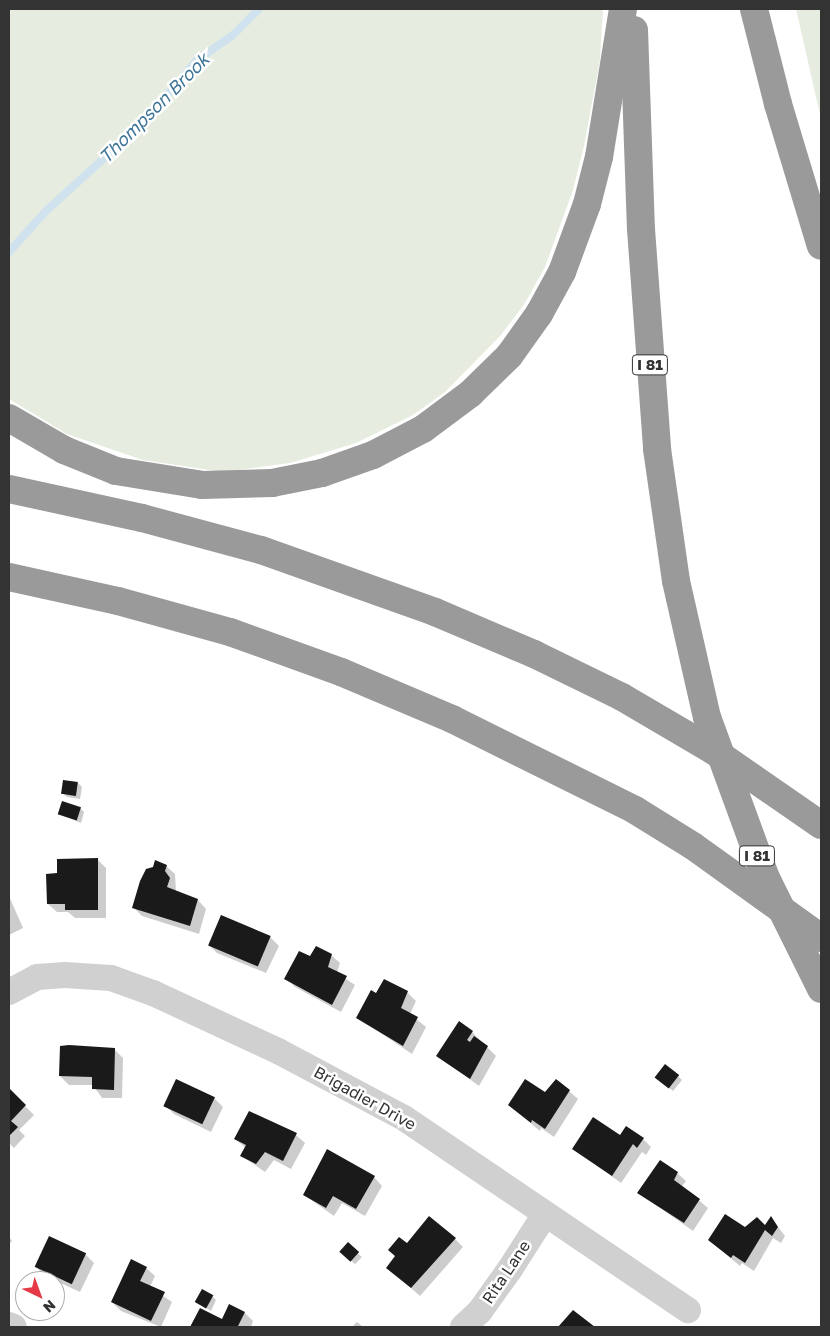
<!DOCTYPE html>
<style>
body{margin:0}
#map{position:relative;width:830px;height:1336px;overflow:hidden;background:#fff;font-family:"Golos Text",sans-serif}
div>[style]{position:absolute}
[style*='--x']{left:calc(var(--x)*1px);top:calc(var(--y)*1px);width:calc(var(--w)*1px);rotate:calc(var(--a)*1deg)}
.green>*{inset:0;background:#e6ecdf}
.shadow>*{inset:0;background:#0003;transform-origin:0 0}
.stream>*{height:8px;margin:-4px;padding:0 4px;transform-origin:4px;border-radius:4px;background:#cfe2ee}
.building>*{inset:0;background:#1a1a1a;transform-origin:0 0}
.minor>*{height:26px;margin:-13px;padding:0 13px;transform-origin:13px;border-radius:13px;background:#d0d0d0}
.highway>*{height:28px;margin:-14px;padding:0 14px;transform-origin:14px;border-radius:14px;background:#9a9a9a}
.highway-bridge>*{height:28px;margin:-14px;padding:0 14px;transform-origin:14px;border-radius:14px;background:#9a9a9a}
span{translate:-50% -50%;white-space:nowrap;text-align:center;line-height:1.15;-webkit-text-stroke:5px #fff;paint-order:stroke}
.shield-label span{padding:1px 4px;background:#fff;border:1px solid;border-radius:4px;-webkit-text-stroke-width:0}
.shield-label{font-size:15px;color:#333;font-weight:700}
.street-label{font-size:16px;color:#333}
.water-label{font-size:18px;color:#3f7597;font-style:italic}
.frame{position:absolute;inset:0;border:10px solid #333;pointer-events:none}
.north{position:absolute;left:15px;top:1271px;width:50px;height:50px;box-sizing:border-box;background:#fff;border:1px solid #adadad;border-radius:50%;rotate:138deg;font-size:14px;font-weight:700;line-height:20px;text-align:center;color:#333}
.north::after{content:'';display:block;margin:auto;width:18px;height:22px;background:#e63946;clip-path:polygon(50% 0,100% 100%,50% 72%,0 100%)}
</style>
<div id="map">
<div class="green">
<i style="clip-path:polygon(9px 9px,603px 9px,600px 60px,584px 146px,573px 190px,545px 267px,525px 303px,501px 335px,445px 392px,413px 415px,356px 443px,290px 463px,223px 472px,143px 460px,67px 434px,9px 399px)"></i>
<i style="clip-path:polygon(796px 9px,821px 9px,821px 119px)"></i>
</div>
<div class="shadow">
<i style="clip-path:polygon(78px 783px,82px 787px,80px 799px,67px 797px,63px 793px)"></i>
<i style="clip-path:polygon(80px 808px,84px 812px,81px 823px,59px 814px)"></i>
<i style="clip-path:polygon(97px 859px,106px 868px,106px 918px,75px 918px,68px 912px,57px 912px,48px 904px,58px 874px)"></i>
<i style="clip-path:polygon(166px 866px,175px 874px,176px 892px,198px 900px,206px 909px,199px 934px,142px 916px,134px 908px)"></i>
<i style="clip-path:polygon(9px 896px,23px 928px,9px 935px)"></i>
<i style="clip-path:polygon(270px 937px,279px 946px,266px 973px,217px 953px,209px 945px)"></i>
<i style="clip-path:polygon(331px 955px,340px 963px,337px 973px,355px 985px,341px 1012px,295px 987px,286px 978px,311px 958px)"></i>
<i style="clip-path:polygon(407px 992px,416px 1001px,410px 1014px,426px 1027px,412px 1054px,358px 1018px,377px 994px)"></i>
<i style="clip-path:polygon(472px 1032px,496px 1056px,479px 1086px,438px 1056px)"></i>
<i style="clip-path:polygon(115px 1050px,123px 1058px,122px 1098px,102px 1098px,93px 1085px,69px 1085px,60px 1076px)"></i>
<i style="clip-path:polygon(678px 1076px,682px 1080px,673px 1091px,660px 1081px)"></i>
<i style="clip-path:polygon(9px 1090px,34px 1115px,19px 1130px,25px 1136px,14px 1148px,9px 1143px)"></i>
<i style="clip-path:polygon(569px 1091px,578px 1099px,554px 1137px,541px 1128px,540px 1131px,509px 1105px)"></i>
<i style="clip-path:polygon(214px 1098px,223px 1107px,211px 1132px,174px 1114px,165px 1105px)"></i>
<i style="clip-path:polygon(249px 1113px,296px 1135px,305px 1143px,291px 1169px,274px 1160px,265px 1172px,242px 1156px,246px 1148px,235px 1139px)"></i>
<i style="clip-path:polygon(620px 1137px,643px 1139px,651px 1147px,646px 1155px,642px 1152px,621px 1183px,574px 1149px)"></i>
<i style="clip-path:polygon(677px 1173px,686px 1181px,682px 1186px,708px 1208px,693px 1231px,639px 1193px)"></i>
<i style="clip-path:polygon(374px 1177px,382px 1186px,365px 1216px,342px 1203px,334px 1216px,304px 1195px)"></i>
<i style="clip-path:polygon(771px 1218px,785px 1236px,781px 1243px,773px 1238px,754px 1271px,742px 1263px,740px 1266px,709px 1240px,765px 1227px)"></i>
<i style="clip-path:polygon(9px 1237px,12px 1241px,9px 1244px)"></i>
<i style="clip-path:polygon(455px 1239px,463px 1247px,420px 1296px,388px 1268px,407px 1245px)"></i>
<i style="left:348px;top:1244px;width:19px;height:10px;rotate:43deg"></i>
<i style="clip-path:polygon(85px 1254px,94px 1263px,80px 1292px,45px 1276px,36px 1267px)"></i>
<i style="clip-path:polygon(146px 1268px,155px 1276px,150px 1287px,172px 1302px,161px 1327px,121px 1311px,112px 1302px)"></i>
<i style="clip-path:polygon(212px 1296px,216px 1300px,211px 1311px,196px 1301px)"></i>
<i style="clip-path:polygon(200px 1310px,223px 1321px,245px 1313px,253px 1321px,251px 1327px,192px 1327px)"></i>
<i style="clip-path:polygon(357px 1322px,363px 1327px,352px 1327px)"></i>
</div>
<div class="stream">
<i style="--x:9;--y:252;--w:55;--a:-47.9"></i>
<i style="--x:46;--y:211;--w:135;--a:-42.3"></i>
<i style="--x:146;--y:120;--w:77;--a:-49.7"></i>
<i style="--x:196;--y:61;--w:45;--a:-35.1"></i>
<i style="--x:233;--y:35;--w:37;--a:-45"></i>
</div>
<div class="building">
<i style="left:63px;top:780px;width:15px;height:14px;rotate:8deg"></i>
<i style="left:62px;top:801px;width:20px;height:14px;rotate:18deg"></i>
<i style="clip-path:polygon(98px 858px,98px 910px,65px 910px,65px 904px,47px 904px,46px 874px,57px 873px,57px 859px)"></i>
<i style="clip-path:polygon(155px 860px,167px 865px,165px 871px,170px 878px,167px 887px,198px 899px,190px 926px,132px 908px,140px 881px,146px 869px,153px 867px)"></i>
<i style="left:221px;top:915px;width:54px;height:33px;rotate:23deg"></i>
<i style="clip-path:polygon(316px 946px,332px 954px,328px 967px,347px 976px,332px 1005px,284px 979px,299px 951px,310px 956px)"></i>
<i style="clip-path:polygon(384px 979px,408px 991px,401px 1008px,418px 1017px,403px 1046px,356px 1018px,371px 990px,376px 993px)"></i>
<i style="clip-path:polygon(459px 1021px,473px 1031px,467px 1040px,470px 1042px,474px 1036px,488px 1046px,470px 1079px,436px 1056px)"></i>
<i style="clip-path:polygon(69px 1045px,115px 1048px,114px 1090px,92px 1089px,92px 1077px,59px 1076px,60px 1046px)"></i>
<i style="left:665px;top:1064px;width:18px;height:17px;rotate:38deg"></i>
<i style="left:176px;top:1079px;width:43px;height:30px;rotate:25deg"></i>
<i style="clip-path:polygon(525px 1079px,545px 1092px,556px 1079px,570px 1090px,545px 1129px,532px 1120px,531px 1123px,508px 1105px)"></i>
<i style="clip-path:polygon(9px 1088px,26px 1105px,11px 1121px,18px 1127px,9px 1136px)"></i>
<i style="clip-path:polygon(249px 1111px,297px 1133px,283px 1161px,265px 1152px,256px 1164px,240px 1156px,246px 1145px,234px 1139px)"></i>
<i style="clip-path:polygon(593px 1117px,620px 1135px,626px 1126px,644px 1138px,637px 1148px,633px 1144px,612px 1176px,572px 1149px)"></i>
<i style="clip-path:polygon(327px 1149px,375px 1176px,356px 1209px,333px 1196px,326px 1208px,303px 1195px)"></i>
<i style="clip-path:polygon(660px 1160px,678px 1172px,674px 1180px,700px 1199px,684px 1223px,637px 1193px)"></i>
<i style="clip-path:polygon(725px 1214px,745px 1227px,757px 1217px,765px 1225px,771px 1216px,778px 1227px,772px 1236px,765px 1230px,745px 1263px,733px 1255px,731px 1258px,708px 1240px)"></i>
<i style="clip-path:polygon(429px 1216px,456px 1238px,411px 1288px,386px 1268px,395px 1256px,388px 1250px,399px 1237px,407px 1243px)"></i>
<i style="left:49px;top:1236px;width:41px;height:34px;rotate:25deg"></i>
<i style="left:348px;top:1242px;width:15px;height:13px;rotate:42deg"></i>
<i style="clip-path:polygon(131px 1259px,147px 1267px,140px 1281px,165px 1292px,151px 1321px,111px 1302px)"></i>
<i style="left:202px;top:1289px;width:13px;height:15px;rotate:29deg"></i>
<i style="clip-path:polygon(229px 1304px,245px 1312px,238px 1326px,241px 1327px,190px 1327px,200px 1308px,222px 1319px)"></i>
<i style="clip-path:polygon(573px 1310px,595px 1327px,558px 1327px)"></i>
</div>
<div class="minor">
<i style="--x:9;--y:992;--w:32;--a:-28"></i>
<i style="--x:37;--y:977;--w:28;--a:-4"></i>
<i style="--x:65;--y:975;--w:46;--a:3.7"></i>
<i style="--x:111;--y:978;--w:45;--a:19.7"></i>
<i style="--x:153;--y:993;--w:138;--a:24.9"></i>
<i style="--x:278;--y:1051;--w:143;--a:28"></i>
<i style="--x:404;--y:1118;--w:343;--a:34.1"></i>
<i style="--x:9;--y:1325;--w:5;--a:22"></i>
<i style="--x:463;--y:1327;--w:23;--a:-43"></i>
<i style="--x:480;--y:1311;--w:52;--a:-54.5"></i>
<i style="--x:510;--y:1269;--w:65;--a:-57.5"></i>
</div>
<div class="highway">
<i style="--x:754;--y:9;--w:98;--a:75.8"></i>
<i style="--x:778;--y:104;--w:148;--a:73.2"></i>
<i style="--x:634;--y:30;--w:199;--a:88"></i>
<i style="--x:641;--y:229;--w:221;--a:85.8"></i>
<i style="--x:657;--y:449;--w:133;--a:81.8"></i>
<i style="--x:676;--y:581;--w:139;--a:77.2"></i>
<i style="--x:9;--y:418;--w:64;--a:30.2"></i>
<i style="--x:64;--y:450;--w:56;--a:22"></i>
<i style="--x:116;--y:471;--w:87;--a:9.2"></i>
<i style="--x:202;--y:485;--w:70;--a:-1.6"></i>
<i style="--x:272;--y:483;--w:51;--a:-11.3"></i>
<i style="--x:322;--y:473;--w:54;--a:-19.4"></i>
<i style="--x:373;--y:455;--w:56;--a:-27.5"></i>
<i style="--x:423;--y:429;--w:59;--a:-36.7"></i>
<i style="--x:470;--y:394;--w:54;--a:-44.3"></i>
<i style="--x:509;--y:356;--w:52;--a:-54.5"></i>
<i style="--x:539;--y:314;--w:48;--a:-61.3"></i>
<i style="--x:562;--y:272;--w:72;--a:-69.8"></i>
<i style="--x:587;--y:204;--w:49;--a:-75.7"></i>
<i style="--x:599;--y:157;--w:150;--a:-80.8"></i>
<i style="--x:9;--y:489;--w:136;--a:12.3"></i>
<i style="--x:142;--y:518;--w:123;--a:15.1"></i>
<i style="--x:261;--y:550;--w:185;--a:19.6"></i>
<i style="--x:435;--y:612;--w:108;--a:23"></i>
<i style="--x:534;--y:654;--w:98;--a:26"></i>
<i style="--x:622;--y:697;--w:107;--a:30.4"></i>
<i style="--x:714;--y:751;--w:130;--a:34.7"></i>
<i style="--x:9;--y:577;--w:112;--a:12.4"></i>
<i style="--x:118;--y:601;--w:116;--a:15.5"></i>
<i style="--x:230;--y:632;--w:118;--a:19.8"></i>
<i style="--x:341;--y:672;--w:121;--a:22.9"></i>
<i style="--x:452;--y:719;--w:204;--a:26.4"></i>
<i style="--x:635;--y:810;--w:68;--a:31.8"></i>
<i style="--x:693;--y:846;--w:158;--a:35.7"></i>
</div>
<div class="highway-bridge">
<i style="--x:707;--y:717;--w:171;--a:69.9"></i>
<i style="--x:766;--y:878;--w:124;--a:63.6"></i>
</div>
<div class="shield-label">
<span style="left:650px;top:365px">I 81</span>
<span style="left:757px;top:856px">I 81</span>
</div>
<div class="street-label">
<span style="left:365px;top:1098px;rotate:29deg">Brigadier Drive</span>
<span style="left:506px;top:1272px;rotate:-56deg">Rita Lane</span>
</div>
<div class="water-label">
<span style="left:154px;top:108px;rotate:-45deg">Thompson Brook</span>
</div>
<div class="frame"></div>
<div class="north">N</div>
</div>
